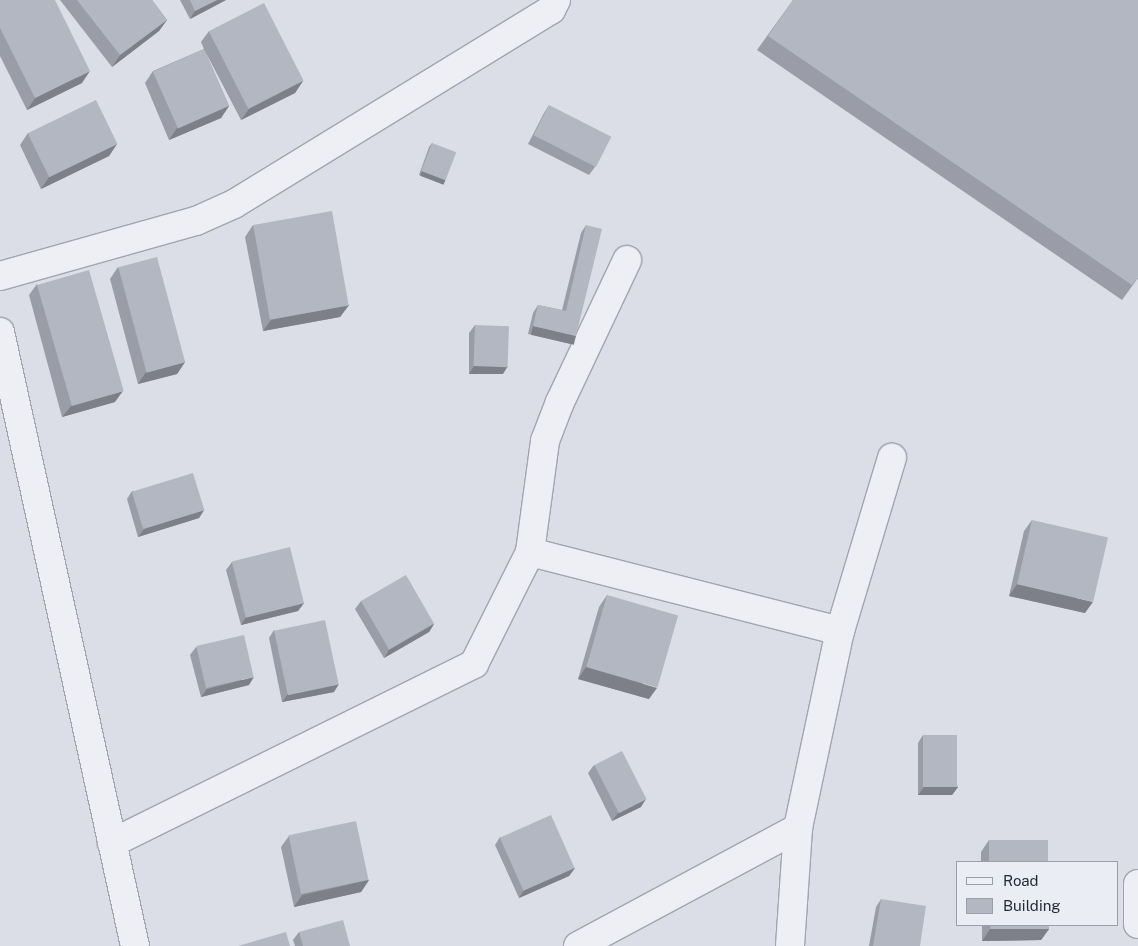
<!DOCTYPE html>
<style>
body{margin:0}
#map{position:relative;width:1138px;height:946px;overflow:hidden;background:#dbdee6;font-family:"Public Sans",sans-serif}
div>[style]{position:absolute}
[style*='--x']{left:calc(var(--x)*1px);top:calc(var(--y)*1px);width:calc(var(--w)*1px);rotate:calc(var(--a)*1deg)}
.roads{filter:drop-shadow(1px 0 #a1a5b0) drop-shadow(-1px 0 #a1a5b0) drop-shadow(0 1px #a1a5b0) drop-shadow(0 -1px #a1a5b0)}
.minor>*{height:28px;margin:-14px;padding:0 14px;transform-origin:14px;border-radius:14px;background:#eeeff4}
.wall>*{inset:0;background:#9a9da7}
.shaded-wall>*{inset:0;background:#7d8088;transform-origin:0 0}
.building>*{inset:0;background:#b3b7c2;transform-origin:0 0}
span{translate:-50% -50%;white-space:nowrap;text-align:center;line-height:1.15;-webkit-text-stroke:4px #eaedf4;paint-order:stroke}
.legend{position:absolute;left:956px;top:861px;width:162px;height:65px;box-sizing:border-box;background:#eaedf4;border:1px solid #9c9faa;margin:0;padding:6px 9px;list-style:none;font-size:15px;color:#262b3c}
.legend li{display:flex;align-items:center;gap:10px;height:25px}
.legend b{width:25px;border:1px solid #9c9faa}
</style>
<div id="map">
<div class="roads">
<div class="minor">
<i style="--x:0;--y:276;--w:204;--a:-15.7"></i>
<i style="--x:196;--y:221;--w:42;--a:-24.1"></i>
<i style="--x:234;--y:204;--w:372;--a:-31.5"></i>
<i style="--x:551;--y:10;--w:11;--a:-63"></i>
<i style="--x:0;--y:332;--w:629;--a:77.6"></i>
<i style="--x:530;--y:552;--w:320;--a:14.3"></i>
<i style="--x:112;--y:843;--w:404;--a:-26.3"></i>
<i style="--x:474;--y:664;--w:125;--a:-63.4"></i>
<i style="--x:530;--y:552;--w:112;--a:-82.3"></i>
<i style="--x:545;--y:441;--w:42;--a:-69"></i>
<i style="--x:560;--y:402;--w:157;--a:-64.7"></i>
<i style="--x:1138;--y:884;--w:40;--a:90"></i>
<i style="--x:578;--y:946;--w:250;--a:-28.2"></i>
<i style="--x:790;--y:946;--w:118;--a:-86.1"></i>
<i style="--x:798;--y:828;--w:201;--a:-78"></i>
<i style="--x:840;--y:631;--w:181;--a:-73.3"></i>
</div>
</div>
<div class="wall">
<i style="clip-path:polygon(0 0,82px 83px,27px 110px,0 56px)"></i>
<i style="clip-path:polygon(60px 0,152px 0,167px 20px,159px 31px,112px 67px)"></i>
<i style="clip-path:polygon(180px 0,226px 0,190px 19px)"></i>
<i style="clip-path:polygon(793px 0,1138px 278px,1122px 300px,757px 50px)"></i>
<i style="clip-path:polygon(209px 31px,303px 81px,295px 93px,241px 120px,205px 51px,229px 106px,221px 118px,169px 140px,145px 83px,153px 71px,204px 49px,201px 42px)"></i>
<i style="clip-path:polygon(549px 105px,595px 167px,589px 175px,528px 144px,544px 113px)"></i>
<i style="clip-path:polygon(28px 133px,117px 144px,109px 156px,41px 189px,20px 145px)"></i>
<i style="clip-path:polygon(432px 143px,445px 180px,443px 184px,419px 175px,429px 147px)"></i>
<i style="clip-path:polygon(253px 225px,349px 305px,340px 317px,263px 331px,245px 237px)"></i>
<i style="clip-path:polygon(586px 225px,576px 336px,571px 344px,528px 334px,533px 313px,538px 305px,562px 310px,581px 233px)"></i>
<i style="clip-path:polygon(118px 267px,185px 362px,177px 374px,138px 384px,110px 279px)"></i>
<i style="clip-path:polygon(37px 284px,115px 402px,62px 417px,29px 295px)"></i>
<i style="clip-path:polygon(475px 325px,503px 374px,469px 374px,469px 333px)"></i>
<i style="clip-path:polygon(132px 491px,204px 510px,199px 518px,138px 537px,127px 499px)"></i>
<i style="clip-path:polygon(1032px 520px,1085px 613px,1009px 596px,1024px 531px)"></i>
<i style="clip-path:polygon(232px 562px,304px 603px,298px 611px,241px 625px,226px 570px)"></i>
<i style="clip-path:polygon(607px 595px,649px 699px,578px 679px,599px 607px)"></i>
<i style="clip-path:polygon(361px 601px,434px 624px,429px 632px,384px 658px,355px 609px)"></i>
<i style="clip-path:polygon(274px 630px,334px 692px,282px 702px,269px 638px)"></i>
<i style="clip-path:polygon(196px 647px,249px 685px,201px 697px,190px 655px)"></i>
<i style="clip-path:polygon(923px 735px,958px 787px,952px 795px,918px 795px,918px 743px)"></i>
<i style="clip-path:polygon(594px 765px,641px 807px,612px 821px,588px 773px)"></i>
<i style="clip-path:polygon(289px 836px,369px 880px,361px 892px,294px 907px,281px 847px)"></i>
<i style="clip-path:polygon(500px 837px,575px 868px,569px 876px,519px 898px,495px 845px)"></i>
<i style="clip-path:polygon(989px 840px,1048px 862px,981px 862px,981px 852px)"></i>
<i style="clip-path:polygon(881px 899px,920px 946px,869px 946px,876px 907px)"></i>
<i style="clip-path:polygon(982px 925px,1049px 925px,1049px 929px,1041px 940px,982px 941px)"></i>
<i style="clip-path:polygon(299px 932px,350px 946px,295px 946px,293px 940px)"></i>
</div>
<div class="shaded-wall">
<i style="clip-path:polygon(217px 0,226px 0,190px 19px,195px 11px)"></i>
<i style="clip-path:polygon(167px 20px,159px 31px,112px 67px,120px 55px)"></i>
<i style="clip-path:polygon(90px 71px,82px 83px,27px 110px,35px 98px)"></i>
<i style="clip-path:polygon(303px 81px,295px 93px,241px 120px,249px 109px)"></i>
<i style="clip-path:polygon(229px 106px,221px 118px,169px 140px,177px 128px)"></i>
<i style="clip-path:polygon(117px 144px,109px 156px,41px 189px,49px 177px)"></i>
<i style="left:422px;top:171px;width:25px;height:5px;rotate:21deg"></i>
<i style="clip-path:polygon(349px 305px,340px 317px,263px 331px,271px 320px)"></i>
<i style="left:533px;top:326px;width:44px;height:9px;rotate:13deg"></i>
<i style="clip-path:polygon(185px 362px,177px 374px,138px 384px,146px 372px)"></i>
<i style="clip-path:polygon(474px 366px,508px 366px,503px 374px,469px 374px)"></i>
<i style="clip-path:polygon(123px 391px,115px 402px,62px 417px,71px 406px)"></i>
<i style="clip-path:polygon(204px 510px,199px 518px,138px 537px,144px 529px)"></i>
<i style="clip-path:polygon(1017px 584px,1093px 602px,1085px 613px,1009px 596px)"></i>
<i style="clip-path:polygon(304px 603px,298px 611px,241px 625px,246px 617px)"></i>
<i style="clip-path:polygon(434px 624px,429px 632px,384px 658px,389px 650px)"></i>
<i style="clip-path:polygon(586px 667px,657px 688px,649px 699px,578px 679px)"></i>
<i style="clip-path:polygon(254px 677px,249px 685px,201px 697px,207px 689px)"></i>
<i style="clip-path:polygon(339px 684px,334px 692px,282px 702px,288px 694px)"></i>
<i style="clip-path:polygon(924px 787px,958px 787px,952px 795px,918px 795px)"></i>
<i style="clip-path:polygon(646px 799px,641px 807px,612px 821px,618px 813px)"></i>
<i style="clip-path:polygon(575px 868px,569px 876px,519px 898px,524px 890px)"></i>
<i style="clip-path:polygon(369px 880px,361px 892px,294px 907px,302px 895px)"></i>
<i style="clip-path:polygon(990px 929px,1049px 929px,1041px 940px,982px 941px)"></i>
</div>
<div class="building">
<i style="clip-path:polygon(0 0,55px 0,90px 71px,35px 98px,0 28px)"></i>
<i style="clip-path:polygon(77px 0,152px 0,167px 20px,120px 55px)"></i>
<i style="clip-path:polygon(190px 0,217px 0,195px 11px)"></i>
<i style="clip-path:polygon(793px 0,1138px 0,1138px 277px,1132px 285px,768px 36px)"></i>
<i style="left:264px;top:3px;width:87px;height:62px;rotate:63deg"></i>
<i style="left:204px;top:49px;width:62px;height:56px;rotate:66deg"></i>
<i style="left:96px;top:100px;width:49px;height:76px;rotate:64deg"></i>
<i style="left:549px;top:105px;width:70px;height:34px;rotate:27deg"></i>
<i style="left:432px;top:143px;width:26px;height:30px;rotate:21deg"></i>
<i style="left:332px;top:211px;width:96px;height:80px;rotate:80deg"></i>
<i style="clip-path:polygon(586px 225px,602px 229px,576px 336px,533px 326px,538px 305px,566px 311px)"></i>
<i style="left:157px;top:257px;width:109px;height:40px;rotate:75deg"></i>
<i style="left:89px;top:270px;width:126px;height:54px;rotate:74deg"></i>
<i style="left:475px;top:325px;width:34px;height:41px;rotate:2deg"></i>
<i style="left:193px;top:473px;width:39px;height:64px;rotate:73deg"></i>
<i style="left:1032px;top:520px;width:78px;height:66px;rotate:13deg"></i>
<i style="left:290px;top:547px;width:58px;height:60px;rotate:76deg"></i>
<i style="left:406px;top:575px;width:56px;height:52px;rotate:60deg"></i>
<i style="left:607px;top:595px;width:74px;height:75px;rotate:16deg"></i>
<i style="left:325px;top:620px;width:66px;height:52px;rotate:78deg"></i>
<i style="left:244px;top:635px;width:43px;height:49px;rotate:77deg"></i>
<i style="left:923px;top:735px;width:34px;height:52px"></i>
<i style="left:622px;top:751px;width:54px;height:31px;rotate:63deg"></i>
<i style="left:551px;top:815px;width:58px;height:56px;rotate:66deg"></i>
<i style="left:356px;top:821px;width:60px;height:69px;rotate:78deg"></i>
<i style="left:989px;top:840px;width:59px;height:22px"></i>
<i style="clip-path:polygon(881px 899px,926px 906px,920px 946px,873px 946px)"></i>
<i style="clip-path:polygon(343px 920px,350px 946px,303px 946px,299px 932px)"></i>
<i style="left:990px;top:925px;width:59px;height:4px"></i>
<i style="clip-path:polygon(286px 932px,290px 946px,238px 946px)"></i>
</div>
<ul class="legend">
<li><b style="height:6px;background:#eeeff4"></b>Road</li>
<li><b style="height:14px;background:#b3b7c2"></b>Building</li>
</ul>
</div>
